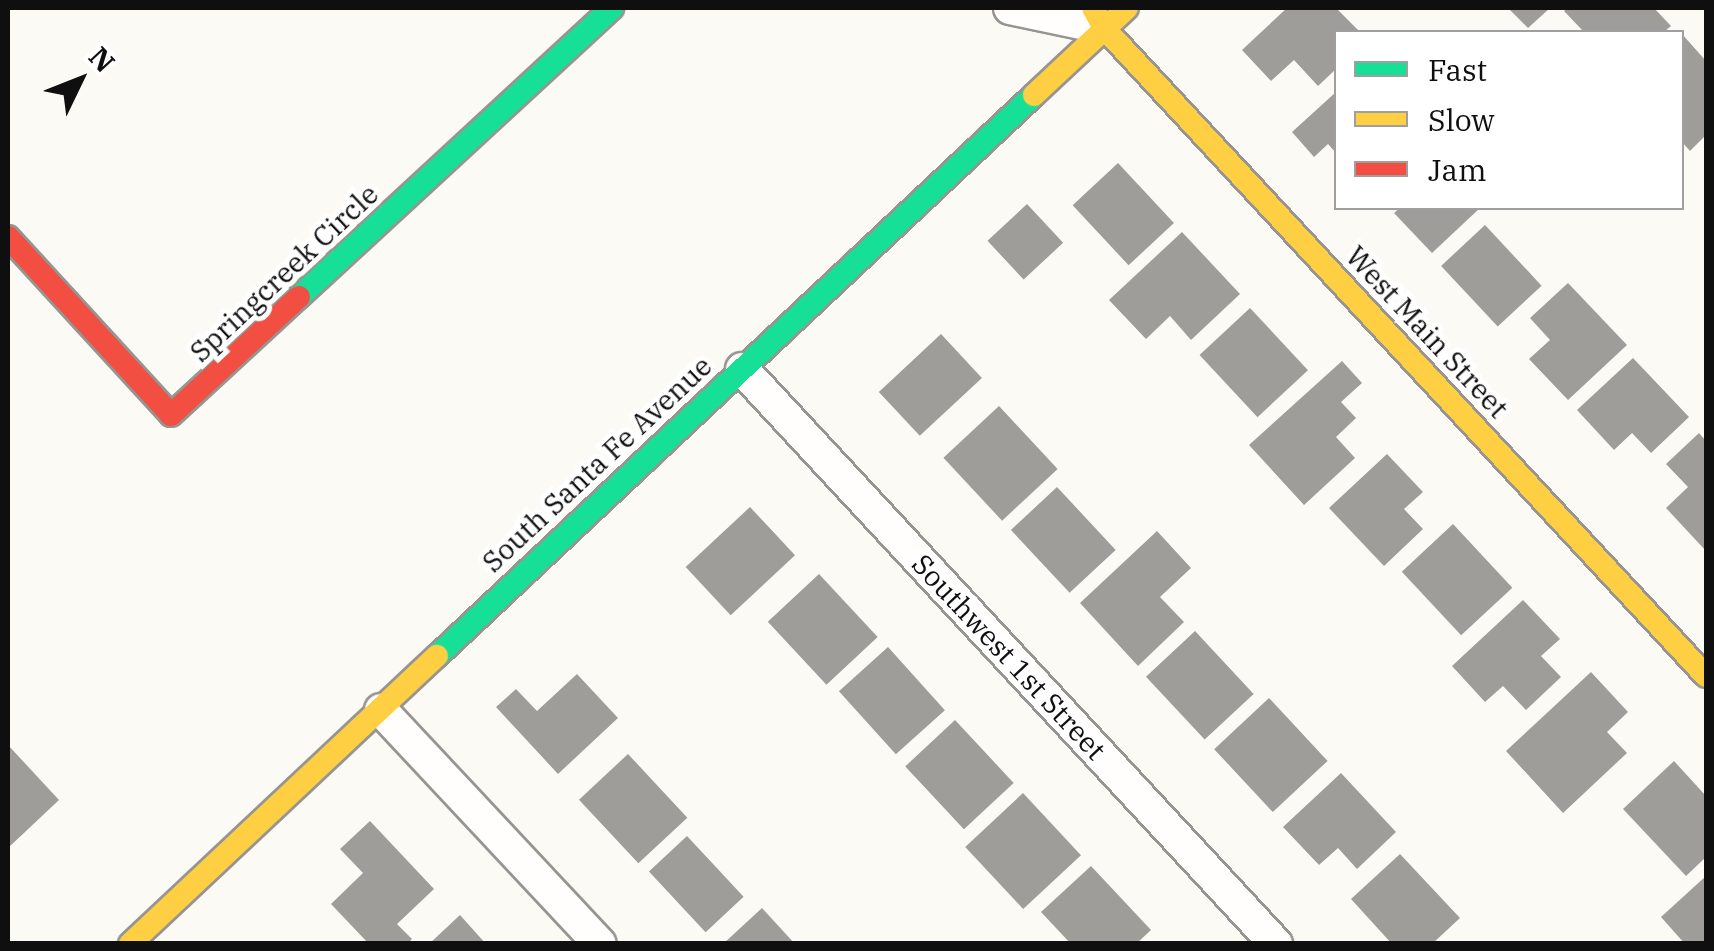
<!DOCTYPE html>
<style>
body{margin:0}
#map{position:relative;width:1714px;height:951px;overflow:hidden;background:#fcfaf4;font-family:"IBM Plex Serif",serif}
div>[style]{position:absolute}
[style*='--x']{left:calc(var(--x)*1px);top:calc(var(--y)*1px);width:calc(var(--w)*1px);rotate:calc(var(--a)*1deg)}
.building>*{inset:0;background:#9f9d99;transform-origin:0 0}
.roads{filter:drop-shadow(2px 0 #969592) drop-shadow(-2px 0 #969592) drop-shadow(0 2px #969592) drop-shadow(0 -2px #969592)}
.street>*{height:32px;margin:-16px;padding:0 16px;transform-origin:16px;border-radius:16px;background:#fffefd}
.fast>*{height:22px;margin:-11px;padding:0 11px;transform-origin:11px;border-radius:11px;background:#16e098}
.slow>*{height:22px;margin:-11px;padding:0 11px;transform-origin:11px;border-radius:11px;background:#ffcf43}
.jam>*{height:22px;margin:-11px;padding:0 11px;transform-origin:11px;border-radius:11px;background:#f24e42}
span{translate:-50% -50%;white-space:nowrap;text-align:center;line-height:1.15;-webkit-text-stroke:10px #fff;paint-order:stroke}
.street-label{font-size:28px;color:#0f0f0f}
.frame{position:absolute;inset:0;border:10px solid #0f0f0f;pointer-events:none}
.legend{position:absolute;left:1334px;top:30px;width:350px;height:180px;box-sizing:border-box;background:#fff;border:2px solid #9f9f9f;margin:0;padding:12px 18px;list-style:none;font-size:30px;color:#0f0f0f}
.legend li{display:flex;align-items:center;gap:20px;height:50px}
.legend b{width:50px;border:2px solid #9f9f9f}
.north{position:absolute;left:30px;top:30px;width:100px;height:100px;-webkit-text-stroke:8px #fff;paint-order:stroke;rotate:47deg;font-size:28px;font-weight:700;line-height:40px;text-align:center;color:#0f0f0f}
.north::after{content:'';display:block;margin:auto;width:35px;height:45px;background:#0f0f0f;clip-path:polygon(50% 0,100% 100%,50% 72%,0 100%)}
</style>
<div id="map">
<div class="building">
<i style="clip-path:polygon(1287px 8px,1336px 8px,1360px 32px,1336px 32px,1336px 69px,1318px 86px,1294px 60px,1271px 81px,1242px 50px)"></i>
<i style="clip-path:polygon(1508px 8px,1550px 8px,1528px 28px)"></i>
<i style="clip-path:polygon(1568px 8px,1654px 8px,1671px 26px,1664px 32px,1584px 32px,1564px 11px)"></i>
<i style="clip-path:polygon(1682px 34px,1706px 61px,1706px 135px,1690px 151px,1682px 142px)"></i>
<i style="clip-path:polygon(1336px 92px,1336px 153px,1328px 144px,1314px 157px,1292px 132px)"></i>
<i style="left:1118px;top:163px;width:82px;height:62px;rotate:47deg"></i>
<i style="left:1027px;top:204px;width:53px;height:54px;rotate:47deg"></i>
<i style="clip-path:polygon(1400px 208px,1480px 208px,1432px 253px,1394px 213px)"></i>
<i style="left:1485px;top:225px;width:83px;height:60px;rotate:47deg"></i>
<i style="clip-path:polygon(1182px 232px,1240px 294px,1191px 340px,1170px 316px,1146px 339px,1109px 300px)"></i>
<i style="clip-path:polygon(1568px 283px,1627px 345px,1568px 400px,1529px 359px,1550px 340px,1530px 318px)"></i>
<i style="left:1250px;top:308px;width:85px;height:69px;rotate:47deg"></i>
<i style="left:941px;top:334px;width:60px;height:85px;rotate:47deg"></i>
<i style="clip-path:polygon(1633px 358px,1689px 417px,1651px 453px,1632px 433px,1614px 450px,1577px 410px)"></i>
<i style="clip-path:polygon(1342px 361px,1362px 383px,1341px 402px,1356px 418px,1336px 437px,1355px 458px,1304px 505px,1249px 445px)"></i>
<i style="left:999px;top:406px;width:86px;height:76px;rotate:47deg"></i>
<i style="clip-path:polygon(1699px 433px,1706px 441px,1706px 551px,1666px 508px,1688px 487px,1666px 464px)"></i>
<i style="clip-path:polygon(1387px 454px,1423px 492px,1404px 509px,1423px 529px,1384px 566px,1329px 508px)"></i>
<i style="left:1057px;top:487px;width:86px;height:63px;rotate:47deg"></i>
<i style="left:750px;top:507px;width:66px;height:88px;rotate:47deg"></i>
<i style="left:1453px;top:524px;width:87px;height:70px;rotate:47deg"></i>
<i style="clip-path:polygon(1157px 531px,1191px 568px,1160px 597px,1184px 622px,1138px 666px,1080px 603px)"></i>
<i style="left:819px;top:574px;width:86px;height:70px;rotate:47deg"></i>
<i style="clip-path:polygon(1523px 600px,1560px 639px,1541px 656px,1561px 677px,1526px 710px,1503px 686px,1485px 702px,1452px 666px)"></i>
<i style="left:1195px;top:631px;width:86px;height:67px;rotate:47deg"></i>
<i style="left:888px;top:647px;width:85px;height:66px;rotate:48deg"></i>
<i style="clip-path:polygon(1591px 672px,1628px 712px,1607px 732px,1627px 753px,1563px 813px,1506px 751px)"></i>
<i style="clip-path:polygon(577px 674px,618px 718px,558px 774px,496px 707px,516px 689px,537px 711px)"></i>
<i style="left:1269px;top:698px;width:86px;height:75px;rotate:47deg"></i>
<i style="left:955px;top:720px;width:86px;height:68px;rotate:47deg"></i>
<i style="clip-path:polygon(8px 745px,59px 800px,8px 848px)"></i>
<i style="left:628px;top:754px;width:87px;height:67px;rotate:47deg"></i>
<i style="clip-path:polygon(1674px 761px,1706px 796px,1706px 857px,1686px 876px,1623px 809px)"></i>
<i style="clip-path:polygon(1341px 773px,1396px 832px,1357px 869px,1338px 848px,1319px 865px,1283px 827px)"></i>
<i style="left:1023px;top:793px;width:85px;height:79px;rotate:47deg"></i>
<i style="clip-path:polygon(370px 821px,434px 889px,397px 924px,412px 939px,407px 944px,369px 944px,331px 904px,363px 873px,340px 849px)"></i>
<i style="left:687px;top:836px;width:83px;height:52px;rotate:47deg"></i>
<i style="clip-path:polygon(1400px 854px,1460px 918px,1432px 944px,1392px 944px,1351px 899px)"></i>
<i style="clip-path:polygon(1091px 866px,1151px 930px,1136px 944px,1071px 944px,1041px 912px)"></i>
<i style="clip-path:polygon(1706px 876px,1706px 944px,1685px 944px,1661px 917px)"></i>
<i style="clip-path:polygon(762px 908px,795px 944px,723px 944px)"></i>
<i style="clip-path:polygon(460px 915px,486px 944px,429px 944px)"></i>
</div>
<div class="roads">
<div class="street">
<i style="--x:1010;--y:8;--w:96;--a:12"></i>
<i style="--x:742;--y:369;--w:785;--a:47.12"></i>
<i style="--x:381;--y:710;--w:320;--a:46.9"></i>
</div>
<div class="fast">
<i style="--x:299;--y:297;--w:426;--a:-42.7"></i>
<i style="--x:437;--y:656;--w:819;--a:-43.22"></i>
</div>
<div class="slow">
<i style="--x:1093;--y:8;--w:23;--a:61"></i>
<i style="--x:1104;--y:28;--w:884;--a:47.11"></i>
<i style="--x:1034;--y:95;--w:127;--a:-43.1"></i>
<i style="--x:130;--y:944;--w:421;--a:-43.2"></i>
</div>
<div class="jam">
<i style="--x:8;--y:237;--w:241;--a:47.5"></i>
<i style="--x:171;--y:415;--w:174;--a:-42.7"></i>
</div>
</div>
<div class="street-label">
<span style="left:284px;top:273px;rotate:-43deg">Springcreek Circle</span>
<span style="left:1427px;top:332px;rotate:47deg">West Main Street</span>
<span style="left:597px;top:464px;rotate:-43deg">South Santa Fe Avenue</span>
<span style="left:1009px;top:657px;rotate:47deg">Southwest 1st Street</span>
</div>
<div class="frame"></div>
<ul class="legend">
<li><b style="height:12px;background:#16e098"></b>Fast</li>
<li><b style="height:12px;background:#ffcf43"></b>Slow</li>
<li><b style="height:12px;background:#f24e42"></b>Jam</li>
</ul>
<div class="north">N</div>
</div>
